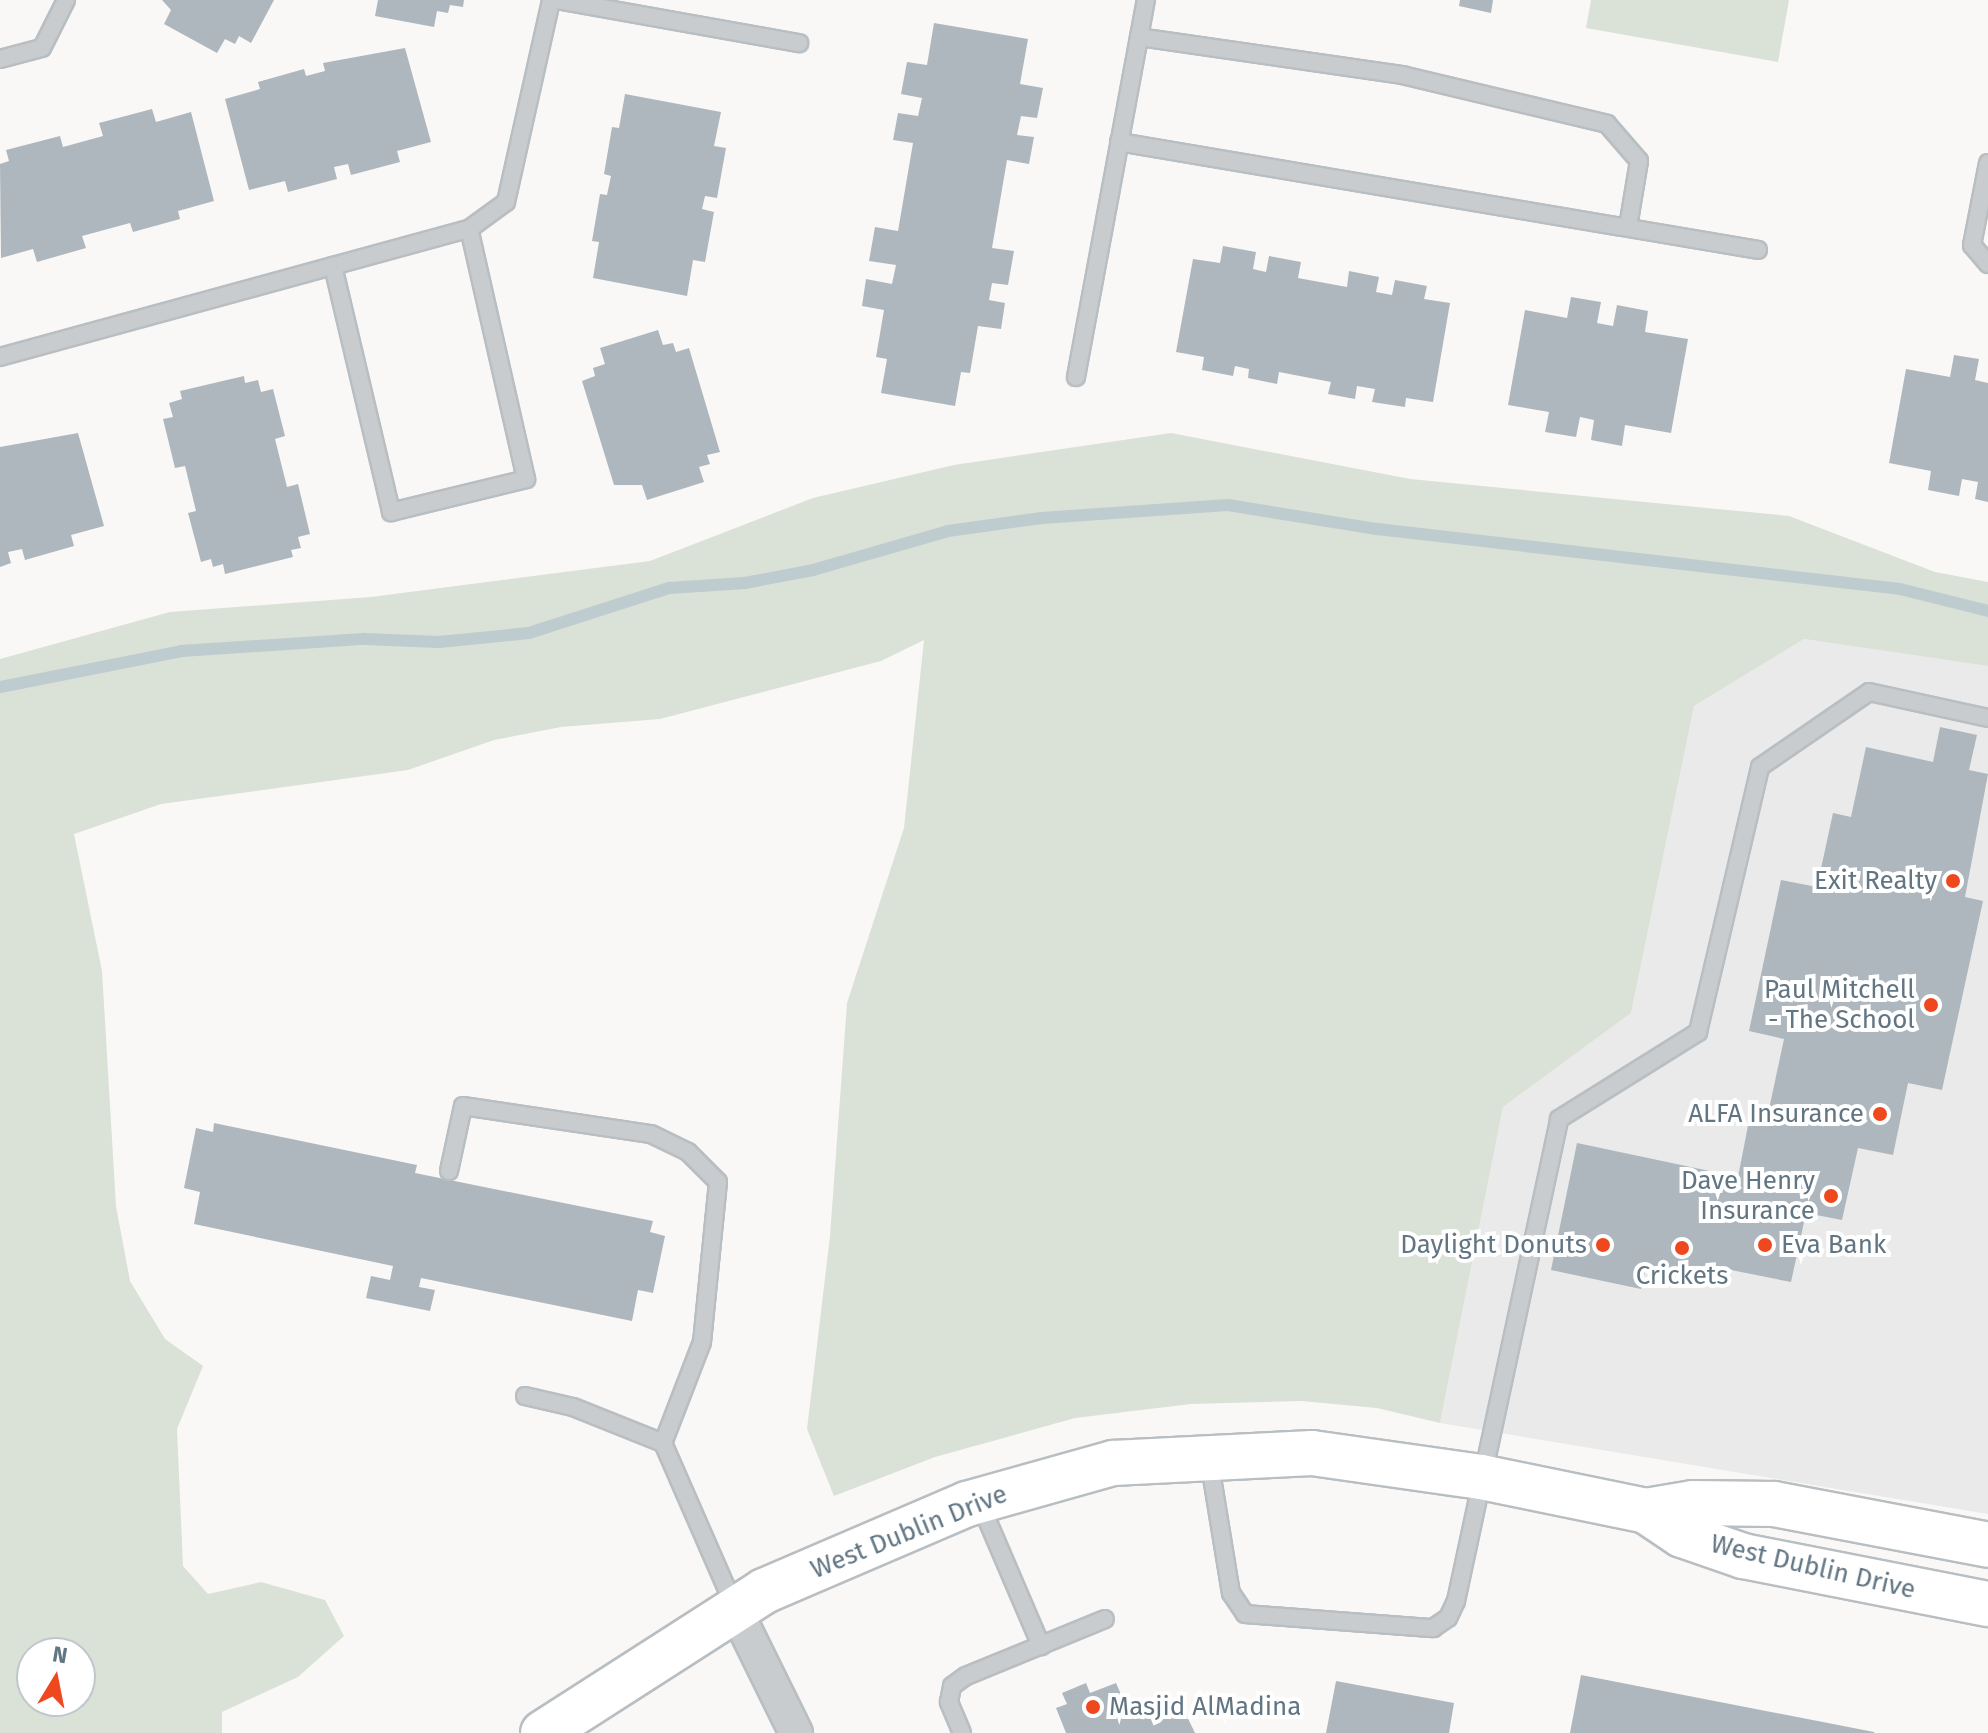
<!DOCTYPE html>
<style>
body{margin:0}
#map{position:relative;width:1988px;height:1733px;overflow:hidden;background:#f9f8f6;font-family:"Fira Sans",sans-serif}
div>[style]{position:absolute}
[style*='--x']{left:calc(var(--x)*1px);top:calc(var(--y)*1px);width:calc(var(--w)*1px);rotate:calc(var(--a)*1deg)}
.built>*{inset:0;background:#e9eae9}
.green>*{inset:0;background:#dae1d6}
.stream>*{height:12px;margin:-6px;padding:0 6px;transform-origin:6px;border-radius:6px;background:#becbcf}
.building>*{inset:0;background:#aeb7bd}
.roads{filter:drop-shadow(2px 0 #b8bec2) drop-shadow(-2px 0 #b8bec2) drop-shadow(0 2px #b8bec2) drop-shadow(0 -2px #b8bec2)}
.lane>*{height:16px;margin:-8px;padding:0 8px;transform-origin:8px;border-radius:8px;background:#c8cccf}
.street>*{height:32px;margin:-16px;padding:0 16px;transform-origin:16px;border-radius:16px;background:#c8cccf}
.secondary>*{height:44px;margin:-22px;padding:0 22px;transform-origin:22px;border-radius:22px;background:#fff}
.dots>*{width:22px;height:22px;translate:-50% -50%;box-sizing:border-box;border:4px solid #fff;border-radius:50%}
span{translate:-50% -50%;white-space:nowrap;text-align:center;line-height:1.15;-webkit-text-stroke:8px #fff;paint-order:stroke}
.poi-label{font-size:26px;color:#617583}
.right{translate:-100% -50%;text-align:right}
.left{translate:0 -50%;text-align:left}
.street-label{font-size:26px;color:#617583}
.north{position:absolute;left:16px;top:1637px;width:80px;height:80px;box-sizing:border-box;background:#fff;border:2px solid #c0c8cd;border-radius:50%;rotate:10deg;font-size:22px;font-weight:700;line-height:32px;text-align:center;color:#617583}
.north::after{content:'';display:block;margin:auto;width:28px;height:36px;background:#f0481e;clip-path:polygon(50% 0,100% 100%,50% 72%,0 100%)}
</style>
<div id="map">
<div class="built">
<i style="clip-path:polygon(1804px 639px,1988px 666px,1988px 1514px,1440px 1423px,1503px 1107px,1631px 1013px,1694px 706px)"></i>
</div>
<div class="green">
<i style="clip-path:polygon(1591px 0,1789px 0,1778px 62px,1586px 28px)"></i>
<i style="clip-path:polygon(evenodd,1171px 433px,1410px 479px,1789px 516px,1935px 572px,1988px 582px,1988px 666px,1804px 639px,1694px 706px,1631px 1013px,1503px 1107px,1440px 1423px,1377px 1408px,1301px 1401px,1191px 1404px,1075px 1418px,935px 1457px,834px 1496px,807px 1429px,830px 1236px,847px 1003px,904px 828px,924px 640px,881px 661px,660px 719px,561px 727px,494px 740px,408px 770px,161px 804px,74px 834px,102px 971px,116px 1206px,130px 1281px,165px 1339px,203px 1366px,177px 1429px,183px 1566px,208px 1594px,261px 1582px,325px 1600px,344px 1636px,298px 1677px,222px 1712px,222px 1733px,0 1733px,0 659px,170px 612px,371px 597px,650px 561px,813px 498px,954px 465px,1171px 433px,32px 1653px,80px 1653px,80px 1701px,32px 1701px,32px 1653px)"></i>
</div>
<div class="stream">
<i style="--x:0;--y:687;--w:185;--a:-11.2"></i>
<i style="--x:181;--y:651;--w:183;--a:-3.8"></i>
<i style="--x:364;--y:639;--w:75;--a:2.3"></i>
<i style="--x:439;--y:642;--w:90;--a:-5.7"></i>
<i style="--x:529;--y:633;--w:147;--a:-17.8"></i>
<i style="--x:669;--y:588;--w:76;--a:-3.8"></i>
<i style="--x:745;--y:583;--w:69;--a:-10.8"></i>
<i style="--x:813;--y:570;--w:141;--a:-16.1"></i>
<i style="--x:948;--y:531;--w:95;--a:-7.9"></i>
<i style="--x:1042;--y:518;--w:186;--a:-4"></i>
<i style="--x:1228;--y:505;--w:151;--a:9.2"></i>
<i style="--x:1377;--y:529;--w:526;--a:6.54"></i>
<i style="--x:1900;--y:589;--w:91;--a:14"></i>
</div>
<div class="building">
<i style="clip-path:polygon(162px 0,274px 0,251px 43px,239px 36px,235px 44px,225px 39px,217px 53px,164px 24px,171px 10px)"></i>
<i style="clip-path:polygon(378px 0,464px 0,463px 7px,450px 5px,448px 13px,437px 11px,434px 27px,375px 16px)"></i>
<i style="clip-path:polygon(1460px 0,1493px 0,1491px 13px,1459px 6px)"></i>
<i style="clip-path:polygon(934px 23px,1028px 39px,1020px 84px,1043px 88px,1037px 118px,1021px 116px,1017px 135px,1034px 137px,1029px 164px,1007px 160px,992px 248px,1014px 251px,1008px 285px,992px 283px,989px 300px,1005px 303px,1001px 329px,978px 326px,970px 373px,961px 372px,955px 406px,881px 393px,887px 359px,876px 357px,884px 310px,862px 306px,866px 279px,892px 284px,896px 265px,869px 261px,875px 227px,898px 231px,913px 143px,893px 140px,898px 113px,918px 116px,922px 98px,901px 94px,907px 62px,927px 65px)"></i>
<i style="clip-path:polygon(405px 48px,431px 142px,397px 151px,400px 162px,351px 175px,348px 164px,334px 167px,337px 179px,288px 192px,285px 181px,249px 190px,225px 99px,260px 89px,258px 82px,304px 69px,306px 76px,325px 71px,323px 63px)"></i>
<i style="clip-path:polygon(625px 94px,721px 112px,714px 146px,726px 148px,717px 198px,705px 196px,702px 209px,714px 212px,705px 262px,693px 260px,687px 296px,593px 278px,599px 242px,592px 241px,600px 194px,607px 195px,611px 176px,604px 174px,612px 127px,619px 128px)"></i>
<i style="clip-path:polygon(152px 109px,156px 122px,191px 112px,214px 201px,178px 211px,180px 219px,133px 232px,130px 223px,82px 236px,86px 248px,37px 262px,33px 249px,1px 258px,0 164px,9px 161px,6px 150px,60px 136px,63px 147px,103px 136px,99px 123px)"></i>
<i style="clip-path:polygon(1223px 246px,1256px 252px,1253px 269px,1266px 272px,1269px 256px,1301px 262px,1298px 278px,1347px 287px,1349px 271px,1379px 277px,1376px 292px,1392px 295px,1395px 280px,1427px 286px,1424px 299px,1450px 303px,1433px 402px,1406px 398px,1405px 407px,1372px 402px,1375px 389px,1357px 386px,1355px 399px,1328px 394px,1331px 382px,1279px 372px,1277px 384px,1248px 378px,1249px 369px,1235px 366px,1233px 376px,1202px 370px,1204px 357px,1176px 352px,1193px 259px,1220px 263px)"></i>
<i style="clip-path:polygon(1571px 297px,1601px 302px,1597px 323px,1613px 326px,1617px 305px,1648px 311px,1645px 332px,1688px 339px,1671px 433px,1625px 425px,1622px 446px,1591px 440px,1594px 420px,1580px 417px,1576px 437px,1545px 432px,1549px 412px,1508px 405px,1525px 310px,1567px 318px)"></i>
<i style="clip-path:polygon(658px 330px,663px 345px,673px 343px,676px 352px,689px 348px,720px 452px,707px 455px,710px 464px,699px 467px,704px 482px,647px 500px,642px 485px,614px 485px,582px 381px,595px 376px,593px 368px,605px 364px,600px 348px)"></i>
<i style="clip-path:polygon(1954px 355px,1979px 359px,1975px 380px,1988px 383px,1988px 502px,1975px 499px,1978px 482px,1962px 479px,1959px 496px,1928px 490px,1931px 471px,1889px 463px,1906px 369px,1950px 377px)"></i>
<i style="clip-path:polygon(244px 376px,245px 383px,258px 380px,261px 392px,273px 389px,285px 436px,275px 439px,287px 487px,298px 484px,310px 534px,298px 537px,301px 548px,291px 550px,293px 557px,225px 574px,223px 564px,213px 567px,211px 559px,201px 562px,188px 513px,196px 511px,185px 466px,175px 468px,163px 419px,173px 417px,169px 403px,182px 399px,180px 391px)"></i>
<i style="clip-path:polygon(78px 433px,104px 526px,71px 535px,74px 546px,25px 560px,22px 549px,8px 552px,11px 563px,0 567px,0 447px)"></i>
<i style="clip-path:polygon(1940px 727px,1977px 735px,1969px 770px,1988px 774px,1965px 897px,1983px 901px,1942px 1090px,1908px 1083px,1893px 1155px,1858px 1148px,1842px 1220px,1806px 1213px,1791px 1282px,1721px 1268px,1717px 1286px,1645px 1271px,1641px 1289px,1551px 1270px,1577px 1143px,1738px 1177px,1752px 1105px,1769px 1109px,1784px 1039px,1749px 1031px,1781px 880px,1817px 887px,1833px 813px,1851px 817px,1866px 747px,1933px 762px)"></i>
<i style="clip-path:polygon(214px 1123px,417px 1165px,415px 1173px,653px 1221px,650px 1232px,665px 1236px,653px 1293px,638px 1290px,632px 1321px,421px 1278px,419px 1287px,435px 1290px,430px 1311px,366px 1298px,371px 1276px,390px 1280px,393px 1266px,194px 1224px,200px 1192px,184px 1188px,196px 1128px,213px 1132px)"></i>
<i style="clip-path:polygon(1581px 1675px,1874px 1732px,1874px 1733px,1570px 1733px)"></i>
<i style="clip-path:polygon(1336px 1681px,1454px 1703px,1449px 1733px,1326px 1733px)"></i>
<i style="clip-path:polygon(1086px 1683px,1090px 1693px,1116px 1683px,1131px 1717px,1148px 1710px,1152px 1719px,1182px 1706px,1195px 1733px,1066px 1733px,1056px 1708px,1067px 1704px,1062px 1693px)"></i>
</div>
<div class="roads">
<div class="lane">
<i style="--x:557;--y:0;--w:246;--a:10.1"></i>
<i style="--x:1139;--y:37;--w:266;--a:8.2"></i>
<i style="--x:1402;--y:75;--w:211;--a:13.4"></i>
<i style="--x:1607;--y:124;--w:49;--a:49.1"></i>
<i style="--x:1639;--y:161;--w:67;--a:99.5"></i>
<i style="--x:0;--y:59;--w:43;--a:-14.7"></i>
<i style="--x:42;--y:48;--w:54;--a:-63.4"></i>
<i style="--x:1119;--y:142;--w:648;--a:9.59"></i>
<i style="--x:1988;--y:163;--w:84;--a:101"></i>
<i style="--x:1972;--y:245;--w:25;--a:50"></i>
<i style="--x:333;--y:266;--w:253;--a:76.7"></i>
<i style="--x:391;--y:512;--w:139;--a:-13.7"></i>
<i style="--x:526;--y:479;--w:256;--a:-102.8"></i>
<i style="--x:0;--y:357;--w:486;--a:-15.3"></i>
<i style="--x:469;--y:229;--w:46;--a:-36.1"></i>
<i style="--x:506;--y:202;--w:207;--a:-77.4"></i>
<i style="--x:1076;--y:377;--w:383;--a:-79.5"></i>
<i style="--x:449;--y:1171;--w:66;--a:-77.8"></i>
<i style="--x:463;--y:1106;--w:190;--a:8.5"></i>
<i style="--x:651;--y:1134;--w:41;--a:25.9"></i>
<i style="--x:688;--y:1152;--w:42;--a:45"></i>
<i style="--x:718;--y:1182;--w:161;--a:95.7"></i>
<i style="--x:702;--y:1342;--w:108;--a:111.1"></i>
<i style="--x:525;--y:1396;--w:49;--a:12.9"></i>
<i style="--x:573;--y:1407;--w:97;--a:21.8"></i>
<i style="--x:663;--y:1443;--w:180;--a:66.4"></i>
<i style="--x:1209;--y:1459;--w:136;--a:80.7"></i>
<i style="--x:1231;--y:1593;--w:25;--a:56"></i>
<i style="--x:1245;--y:1614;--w:189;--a:4.3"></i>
<i style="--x:1433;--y:1628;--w:18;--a:-34"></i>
<i style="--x:1448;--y:1618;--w:19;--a:-65"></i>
<i style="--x:1456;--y:1601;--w:493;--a:-77.9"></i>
<i style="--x:1559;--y:1119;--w:164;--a:-32"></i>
<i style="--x:1698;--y:1032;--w:272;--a:-76.8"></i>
<i style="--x:1760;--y:767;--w:132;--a:-34.5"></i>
<i style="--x:1869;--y:692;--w:122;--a:12.3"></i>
<i style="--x:979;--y:1501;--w:158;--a:66.8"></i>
<i style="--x:962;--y:1733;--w:34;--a:-113"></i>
<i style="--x:949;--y:1702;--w:16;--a:-79"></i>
<i style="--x:952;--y:1686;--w:17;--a:-36"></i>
<i style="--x:966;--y:1676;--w:150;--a:-22.3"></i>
</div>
<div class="street">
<i style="--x:735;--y:1609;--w:138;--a:63.8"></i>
</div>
<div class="secondary">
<i style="--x:1646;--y:1511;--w:43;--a:33.7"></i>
<i style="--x:1682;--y:1535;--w:65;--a:19"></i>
<i style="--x:1743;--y:1556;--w:250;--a:11.1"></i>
<i style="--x:543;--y:1733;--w:263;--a:-32.7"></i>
<i style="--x:764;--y:1591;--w:221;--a:-23.2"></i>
<i style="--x:967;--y:1504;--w:152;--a:-15.7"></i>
<i style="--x:1113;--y:1463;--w:199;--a:-2.9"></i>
<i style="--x:1312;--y:1453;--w:171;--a:8.1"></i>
<i style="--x:1481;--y:1477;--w:168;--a:11.6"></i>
<i style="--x:1646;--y:1511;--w:48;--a:-9.7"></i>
<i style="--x:1693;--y:1503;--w:81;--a:0.7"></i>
<i style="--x:1774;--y:1504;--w:218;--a:10.8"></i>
</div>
</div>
<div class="dots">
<i style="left:1953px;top:881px;background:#f0481e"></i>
<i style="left:1931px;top:1005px;background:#f0481e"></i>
<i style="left:1880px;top:1114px;background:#f0481e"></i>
<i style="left:1831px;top:1196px;background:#f0481e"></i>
<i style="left:1603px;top:1245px;background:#f0481e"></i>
<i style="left:1765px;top:1245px;background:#f0481e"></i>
<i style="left:1682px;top:1248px;background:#f0481e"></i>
<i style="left:1093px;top:1707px;background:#f0481e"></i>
</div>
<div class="poi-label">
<span class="right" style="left:1937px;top:881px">Exit Realty</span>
<span class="right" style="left:1915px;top:1005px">Paul Mitchell<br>- The School</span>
<span class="right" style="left:1864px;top:1114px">ALFA Insurance</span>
<span class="right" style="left:1815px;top:1196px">Dave Henry<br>Insurance</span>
<span class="right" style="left:1587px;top:1245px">Daylight Donuts</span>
<span class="left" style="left:1781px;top:1245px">Eva Bank</span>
<span style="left:1682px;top:1276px">Crickets</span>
<span class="left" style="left:1109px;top:1707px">Masjid AlMadina</span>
</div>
<div class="street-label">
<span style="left:909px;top:1532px;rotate:-22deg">West Dublin Drive</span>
<span style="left:1813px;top:1567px;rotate:13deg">West Dublin Drive</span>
</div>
<div class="north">N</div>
</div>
